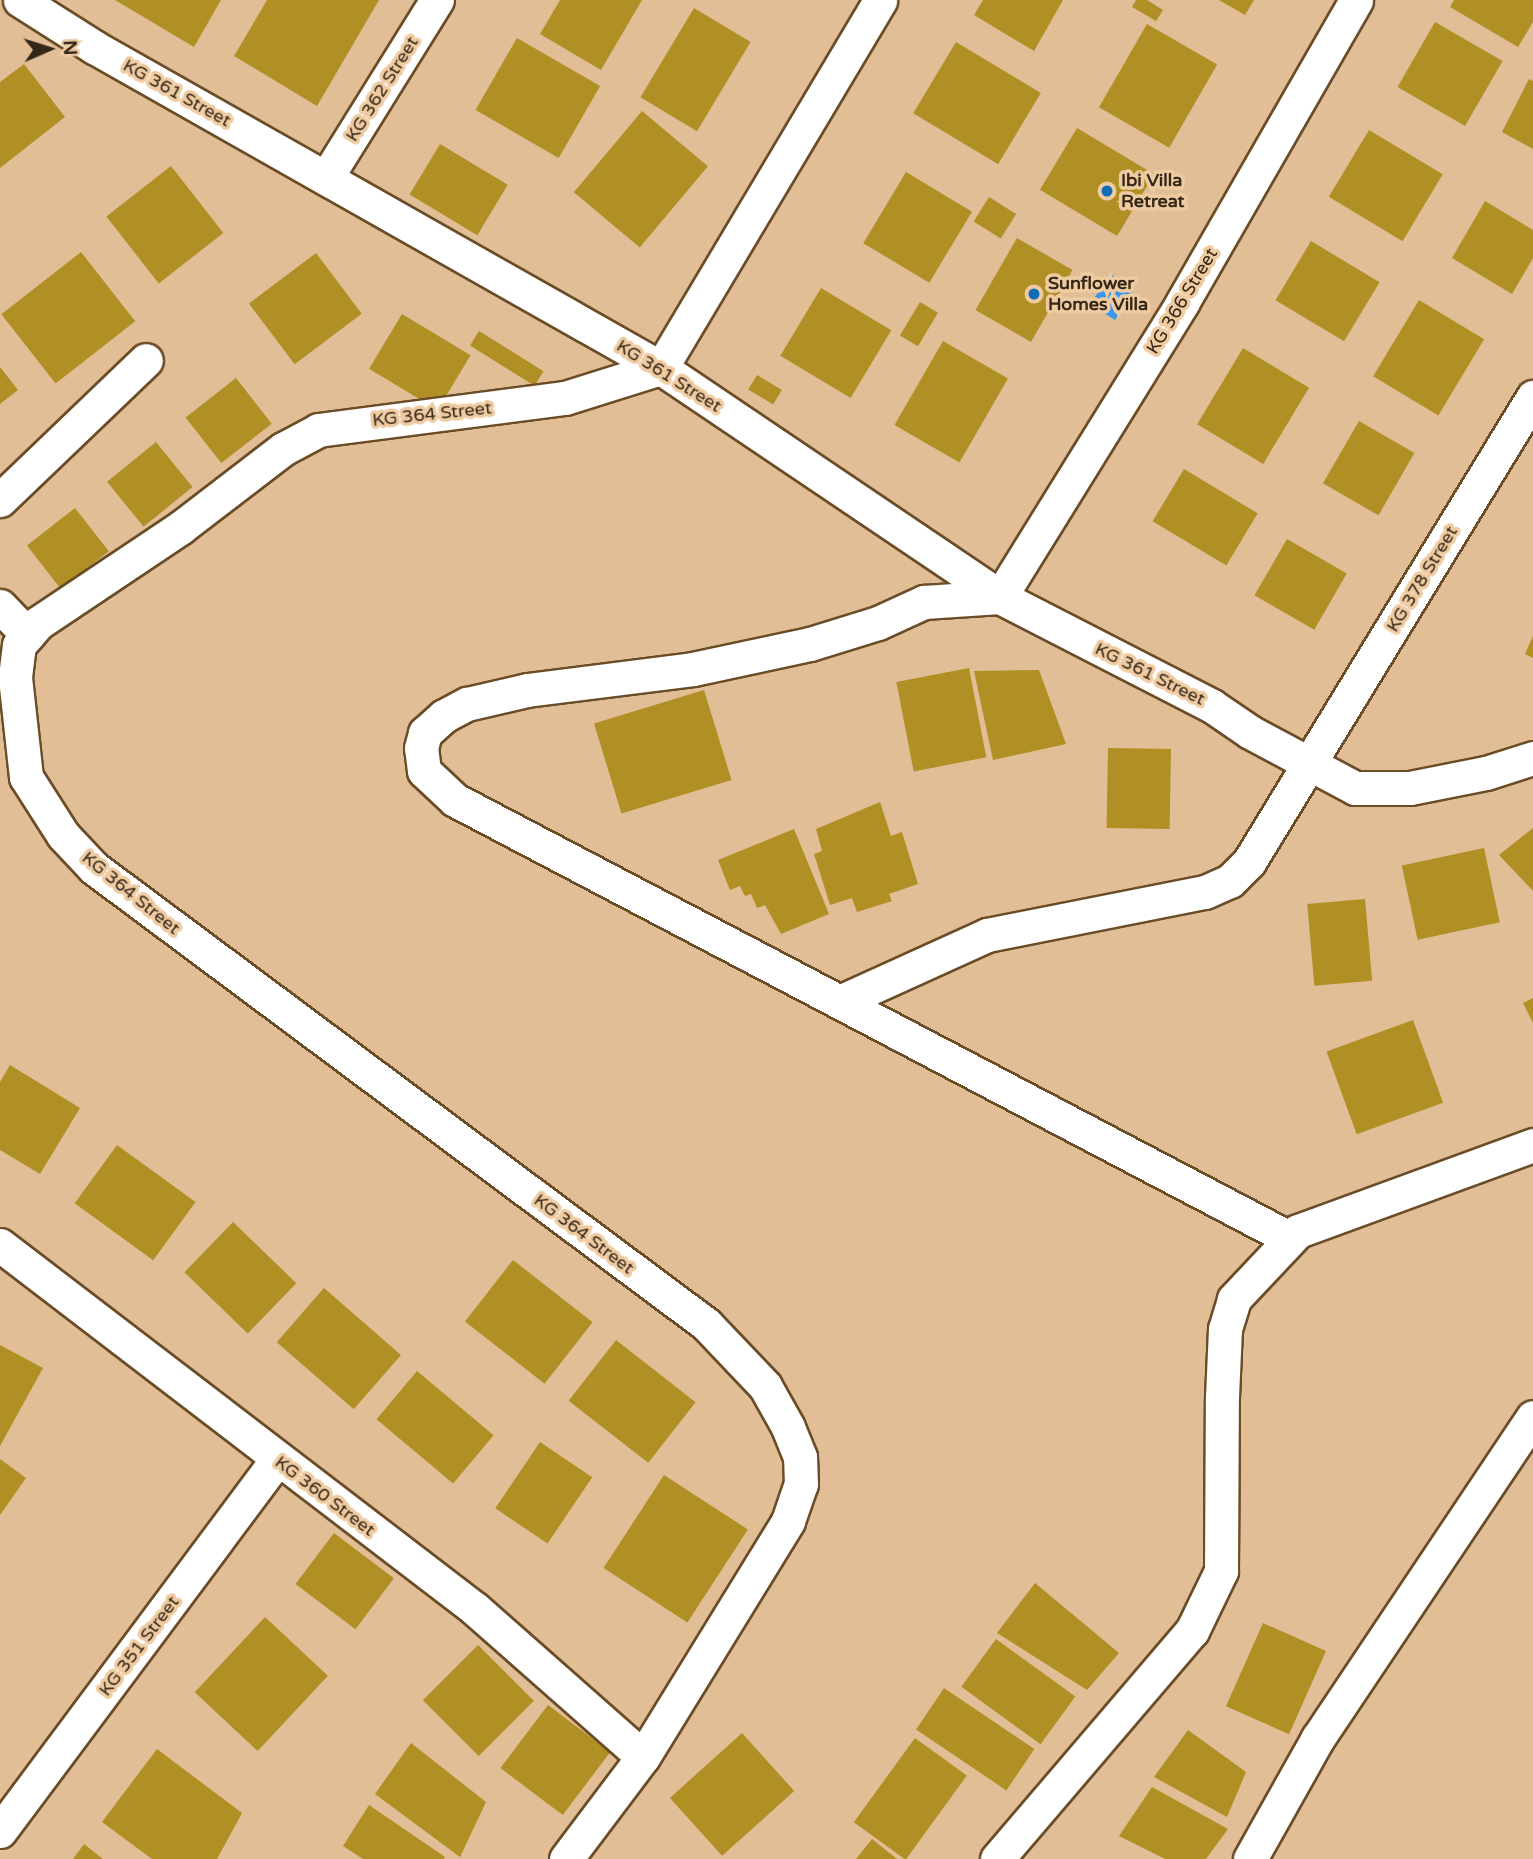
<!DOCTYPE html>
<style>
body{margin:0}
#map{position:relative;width:1533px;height:1859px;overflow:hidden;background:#e1be96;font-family:"Varela Round",sans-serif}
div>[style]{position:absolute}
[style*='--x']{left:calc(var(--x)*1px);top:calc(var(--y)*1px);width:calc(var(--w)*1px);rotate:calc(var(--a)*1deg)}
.water>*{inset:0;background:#3b97ed}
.building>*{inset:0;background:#b08f25;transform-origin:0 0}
.roads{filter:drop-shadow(2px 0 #6a4c26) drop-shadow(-2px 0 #6a4c26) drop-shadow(0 2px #6a4c26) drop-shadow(0 -2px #6a4c26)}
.minor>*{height:33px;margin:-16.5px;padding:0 16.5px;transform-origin:16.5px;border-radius:16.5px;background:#fff}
.dots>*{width:19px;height:19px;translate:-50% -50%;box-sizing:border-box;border:4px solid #efcba2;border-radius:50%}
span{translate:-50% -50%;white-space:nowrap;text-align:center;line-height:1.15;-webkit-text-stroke:7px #efcba2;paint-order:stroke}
.street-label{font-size:18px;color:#352717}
.poi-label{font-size:18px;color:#352717;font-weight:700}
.left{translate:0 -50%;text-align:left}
.north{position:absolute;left:14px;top:14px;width:70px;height:70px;-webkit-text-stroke:5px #efcba2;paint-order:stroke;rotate:87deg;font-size:19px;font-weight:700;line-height:28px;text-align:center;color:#352717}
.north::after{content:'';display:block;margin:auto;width:24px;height:32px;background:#352717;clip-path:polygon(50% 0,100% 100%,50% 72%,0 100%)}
</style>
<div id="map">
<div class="water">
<i style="clip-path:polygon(1110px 274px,1134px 289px,1115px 320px,1096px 308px,1099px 303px,1093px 300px)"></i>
</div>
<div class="building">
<i style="clip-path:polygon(115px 0,221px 0,194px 47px)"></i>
<i style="clip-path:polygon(267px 0,379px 0,317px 106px,234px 56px)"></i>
<i style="clip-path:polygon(560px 0,642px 0,601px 70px,540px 34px)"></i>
<i style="clip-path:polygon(983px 0,1063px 0,1034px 51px,974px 15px)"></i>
<i style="clip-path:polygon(1136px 0,1147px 0,1163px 10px,1156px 21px,1132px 7px)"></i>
<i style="clip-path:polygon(1219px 0,1254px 0,1245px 15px)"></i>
<i style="clip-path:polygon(1454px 0,1533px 0,1533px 22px,1518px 47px,1450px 7px)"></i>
<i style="left:694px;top:8px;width:66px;height:104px;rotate:31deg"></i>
<i style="left:1435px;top:22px;width:78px;height:75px;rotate:30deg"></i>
<i style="left:1147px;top:24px;width:81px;height:96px;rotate:30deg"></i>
<i style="left:517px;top:38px;width:96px;height:83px;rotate:30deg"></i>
<i style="left:956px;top:42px;width:99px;height:83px;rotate:31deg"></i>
<i style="clip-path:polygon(24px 64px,65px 117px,0 168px,0 82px)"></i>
<i style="clip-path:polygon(1529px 79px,1533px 81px,1533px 149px,1502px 132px)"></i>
<i style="left:642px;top:111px;width:86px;height:106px;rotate:40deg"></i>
<i style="left:1077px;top:128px;width:90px;height:72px;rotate:31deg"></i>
<i style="left:1369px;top:130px;width:86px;height:78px;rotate:31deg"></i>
<i style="left:440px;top:144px;width:79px;height:59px;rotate:31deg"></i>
<i style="left:171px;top:166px;width:85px;height:82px;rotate:52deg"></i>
<i style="left:906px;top:172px;width:77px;height:83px;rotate:31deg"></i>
<i style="left:989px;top:197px;width:32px;height:29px;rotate:32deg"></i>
<i style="clip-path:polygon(1485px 201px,1533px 230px,1533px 258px,1512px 294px,1452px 258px)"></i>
<i style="left:1017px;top:238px;width:64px;height:83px;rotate:30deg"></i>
<i style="left:1311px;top:241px;width:80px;height:69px;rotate:31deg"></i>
<i style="left:81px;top:252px;width:88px;height:101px;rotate:52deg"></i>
<i style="left:316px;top:253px;width:76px;height:84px;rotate:53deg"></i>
<i style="left:821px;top:288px;width:82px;height:79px;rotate:31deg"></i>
<i style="left:1419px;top:300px;width:76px;height:89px;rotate:31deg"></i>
<i style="left:920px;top:302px;width:21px;height:39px;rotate:31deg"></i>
<i style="left:402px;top:314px;width:80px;height:64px;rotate:31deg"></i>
<i style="left:479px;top:331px;width:76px;height:17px;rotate:32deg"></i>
<i style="left:943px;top:341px;width:75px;height:97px;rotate:30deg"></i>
<i style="left:1243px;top:348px;width:77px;height:89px;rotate:31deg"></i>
<i style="clip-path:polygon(0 367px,18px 390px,0 404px)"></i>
<i style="left:757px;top:375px;width:29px;height:17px;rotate:31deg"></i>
<i style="left:236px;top:378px;width:58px;height:64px;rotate:52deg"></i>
<i style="left:1359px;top:421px;width:64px;height:72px;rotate:30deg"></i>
<i style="left:156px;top:442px;width:58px;height:63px;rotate:51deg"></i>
<i style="left:1184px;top:469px;width:86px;height:61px;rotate:31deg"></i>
<i style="left:75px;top:508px;width:55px;height:61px;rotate:52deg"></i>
<i style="left:1287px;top:539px;width:69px;height:65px;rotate:30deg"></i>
<i style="clip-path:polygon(1533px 636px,1533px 658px,1525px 654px)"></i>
<i style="left:969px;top:668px;width:91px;height:74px;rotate:79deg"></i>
<i style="clip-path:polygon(1039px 670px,1066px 744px,993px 760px,974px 671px)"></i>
<i style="left:704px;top:690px;width:94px;height:115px;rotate:73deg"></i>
<i style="left:1108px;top:748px;width:63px;height:80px;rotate:1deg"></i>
<i style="clip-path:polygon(880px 802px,891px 836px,902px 832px,918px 884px,889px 894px,892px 901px,857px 912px,852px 898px,830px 905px,814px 854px,822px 851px,816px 829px)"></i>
<i style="clip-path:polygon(1533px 828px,1533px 891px,1499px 855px)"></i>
<i style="clip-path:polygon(794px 829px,829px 914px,781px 934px,765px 905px,757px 908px,751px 894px,745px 896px,740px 886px,730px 890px,718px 860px)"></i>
<i style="left:1484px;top:848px;width:76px;height:84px;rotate:78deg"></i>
<i style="left:1365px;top:899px;width:82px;height:58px;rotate:85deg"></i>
<i style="clip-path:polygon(1533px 998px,1533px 1023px,1523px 1003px)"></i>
<i style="left:1413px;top:1020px;width:88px;height:92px;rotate:70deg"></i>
<i style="clip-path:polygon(10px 1065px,80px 1108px,40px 1174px,0 1150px,0 1082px)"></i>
<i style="left:117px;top:1145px;width:97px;height:72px;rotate:36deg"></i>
<i style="left:233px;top:1222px;width:88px;height:70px;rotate:44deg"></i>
<i style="left:513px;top:1260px;width:101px;height:78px;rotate:38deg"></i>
<i style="left:324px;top:1288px;width:102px;height:72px;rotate:41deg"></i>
<i style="left:616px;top:1340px;width:101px;height:77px;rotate:38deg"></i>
<i style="clip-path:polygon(0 1345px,43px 1368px,0 1446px)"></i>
<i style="left:417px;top:1371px;width:100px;height:63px;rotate:40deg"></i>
<i style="left:540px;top:1442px;width:63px;height:80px;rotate:34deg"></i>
<i style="clip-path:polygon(0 1459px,26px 1478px,0 1515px)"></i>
<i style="left:664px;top:1475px;width:100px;height:111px;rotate:33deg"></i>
<i style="left:334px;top:1533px;width:75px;height:64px;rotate:37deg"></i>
<i style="clip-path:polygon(1035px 1583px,1119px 1653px,1087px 1690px,997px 1633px)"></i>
<i style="left:265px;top:1617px;width:86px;height:103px;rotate:43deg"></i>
<i style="left:1263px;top:1623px;width:69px;height:91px;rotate:24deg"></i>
<i style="left:996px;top:1639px;width:98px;height:59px;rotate:36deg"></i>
<i style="left:478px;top:1645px;width:79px;height:78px;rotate:45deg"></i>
<i style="left:944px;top:1688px;width:109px;height:50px;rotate:34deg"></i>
<i style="left:548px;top:1705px;width:78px;height:79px;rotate:37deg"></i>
<i style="clip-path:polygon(1188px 1730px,1246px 1772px,1227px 1817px,1154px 1777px)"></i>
<i style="left:742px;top:1733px;width:78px;height:97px;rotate:48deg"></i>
<i style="left:915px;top:1738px;width:64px;height:104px;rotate:36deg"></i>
<i style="clip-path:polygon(411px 1743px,486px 1802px,460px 1857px,375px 1794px)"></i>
<i style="clip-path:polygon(157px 1749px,242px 1813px,217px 1859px,152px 1859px,102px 1822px)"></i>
<i style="clip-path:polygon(1152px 1787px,1228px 1829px,1206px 1859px,1165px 1859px,1119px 1836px)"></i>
<i style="clip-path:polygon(369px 1805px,445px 1857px,444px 1859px,363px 1859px,343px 1846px)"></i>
<i style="clip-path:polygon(872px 1839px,897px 1859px,856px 1859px)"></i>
<i style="clip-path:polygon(84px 1844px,103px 1859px,73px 1859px)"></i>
</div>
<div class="roads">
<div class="minor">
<i style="--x:20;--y:0;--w:88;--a:32.4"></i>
<i style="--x:94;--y:47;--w:652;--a:29.52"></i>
<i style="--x:661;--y:368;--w:409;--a:34"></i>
<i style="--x:1000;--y:597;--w:238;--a:27.2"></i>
<i style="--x:1212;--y:706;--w:46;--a:34.4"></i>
<i style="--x:1250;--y:732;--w:119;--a:28.1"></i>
<i style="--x:1355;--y:788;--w:55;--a:0"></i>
<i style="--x:1410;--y:788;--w:77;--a:-11.2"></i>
<i style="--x:1486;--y:773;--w:49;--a:-17.7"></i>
<i style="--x:326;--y:178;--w:210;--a:-58.1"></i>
<i style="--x:0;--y:500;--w:202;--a:-43.8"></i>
<i style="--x:0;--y:606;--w:40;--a:46"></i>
<i style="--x:844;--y:1000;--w:157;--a:-24.4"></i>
<i style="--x:987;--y:935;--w:222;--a:-11.2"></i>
<i style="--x:1205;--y:892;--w:27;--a:-24"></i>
<i style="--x:1230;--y:881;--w:27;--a:-45"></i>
<i style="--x:1249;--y:862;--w:545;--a:-58.59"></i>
<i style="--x:1289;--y:1238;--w:942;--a:-152.29"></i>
<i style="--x:455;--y:800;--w:42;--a:-136.9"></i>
<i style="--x:424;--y:771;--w:23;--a:-97"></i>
<i style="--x:421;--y:748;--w:16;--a:-75"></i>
<i style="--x:425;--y:733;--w:25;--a:-42"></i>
<i style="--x:444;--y:716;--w:26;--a:-28"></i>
<i style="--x:467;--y:704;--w:62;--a:-13.1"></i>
<i style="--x:527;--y:690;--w:167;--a:-7.2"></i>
<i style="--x:693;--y:669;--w:120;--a:-12.1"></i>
<i style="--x:810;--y:644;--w:71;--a:-17.2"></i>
<i style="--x:878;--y:623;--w:51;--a:-24.5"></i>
<i style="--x:924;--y:602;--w:76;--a:-3.8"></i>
<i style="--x:1000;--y:597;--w:346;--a:-58.2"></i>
<i style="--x:1182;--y:303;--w:349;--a:-60.1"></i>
<i style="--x:0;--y:1245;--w:597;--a:37.45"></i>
<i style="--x:474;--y:1608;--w:225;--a:41.4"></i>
<i style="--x:0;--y:1831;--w:463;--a:-53.3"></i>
<i style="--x:566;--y:1859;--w:128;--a:-53"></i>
<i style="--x:643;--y:1757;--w:277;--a:-58.4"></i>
<i style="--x:788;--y:1521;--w:39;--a:-71"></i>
<i style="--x:801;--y:1484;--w:27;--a:-92"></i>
<i style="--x:800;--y:1457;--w:32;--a:-112"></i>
<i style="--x:788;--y:1427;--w:47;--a:-119.3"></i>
<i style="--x:765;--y:1386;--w:86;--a:-133.6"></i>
<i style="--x:706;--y:1324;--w:763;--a:-143.31"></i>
<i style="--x:94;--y:868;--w:45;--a:-133.2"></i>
<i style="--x:63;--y:835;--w:69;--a:-122.5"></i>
<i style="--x:26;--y:777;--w:101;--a:-96.3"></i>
<i style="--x:15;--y:677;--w:32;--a:-83"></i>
<i style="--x:19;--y:645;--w:29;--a:-49"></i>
<i style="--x:38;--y:623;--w:171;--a:-33.8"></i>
<i style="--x:180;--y:528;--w:130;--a:-37.5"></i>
<i style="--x:283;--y:449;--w:40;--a:-28"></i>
<i style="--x:318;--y:430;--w:249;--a:-7.4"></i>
<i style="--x:565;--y:398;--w:101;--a:-17.4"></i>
<i style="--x:661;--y:368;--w:428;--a:-59.2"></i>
<i style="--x:997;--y:1859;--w:300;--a:-49.5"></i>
<i style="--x:1192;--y:1631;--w:67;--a:-64.2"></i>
<i style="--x:1221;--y:1571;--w:174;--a:-89.7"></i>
<i style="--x:1222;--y:1397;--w:68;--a:-87.5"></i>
<i style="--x:1225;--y:1329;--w:31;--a:-73"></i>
<i style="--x:1234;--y:1299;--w:93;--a:-46.7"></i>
<i style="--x:1298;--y:1231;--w:250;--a:-20.1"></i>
<i style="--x:1250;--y:1859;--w:139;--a:-60.7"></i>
<i style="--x:1318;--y:1738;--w:386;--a:-56.2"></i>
</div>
</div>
<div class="dots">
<i style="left:1107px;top:191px;background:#0f6cb9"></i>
<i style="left:1034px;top:294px;background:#0f6cb9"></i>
</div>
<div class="street-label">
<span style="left:382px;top:89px;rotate:-58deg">KG 362 Street</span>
<span style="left:177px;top:93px;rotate:29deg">KG 361 Street</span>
<span style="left:1182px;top:301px;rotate:-59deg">KG 366 Street</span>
<span style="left:669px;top:376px;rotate:32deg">KG 361 Street</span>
<span style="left:432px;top:414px;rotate:-6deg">KG 364 Street</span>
<span style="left:1422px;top:579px;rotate:-59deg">KG 378 Street</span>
<span style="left:1150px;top:674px;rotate:26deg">KG 361 Street</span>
<span style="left:131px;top:893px;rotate:39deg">KG 364 Street</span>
<span style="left:584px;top:1234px;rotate:37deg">KG 364 Street</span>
<span style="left:325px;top:1496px;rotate:37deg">KG 360 Street</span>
<span style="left:139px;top:1646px;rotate:-53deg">KG 351 Street</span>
</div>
<div class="poi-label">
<span class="left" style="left:1121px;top:191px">Ibi Villa<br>Retreat</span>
<span class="left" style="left:1048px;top:294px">Sunflower<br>Homes Villa</span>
</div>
<div class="north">N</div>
</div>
